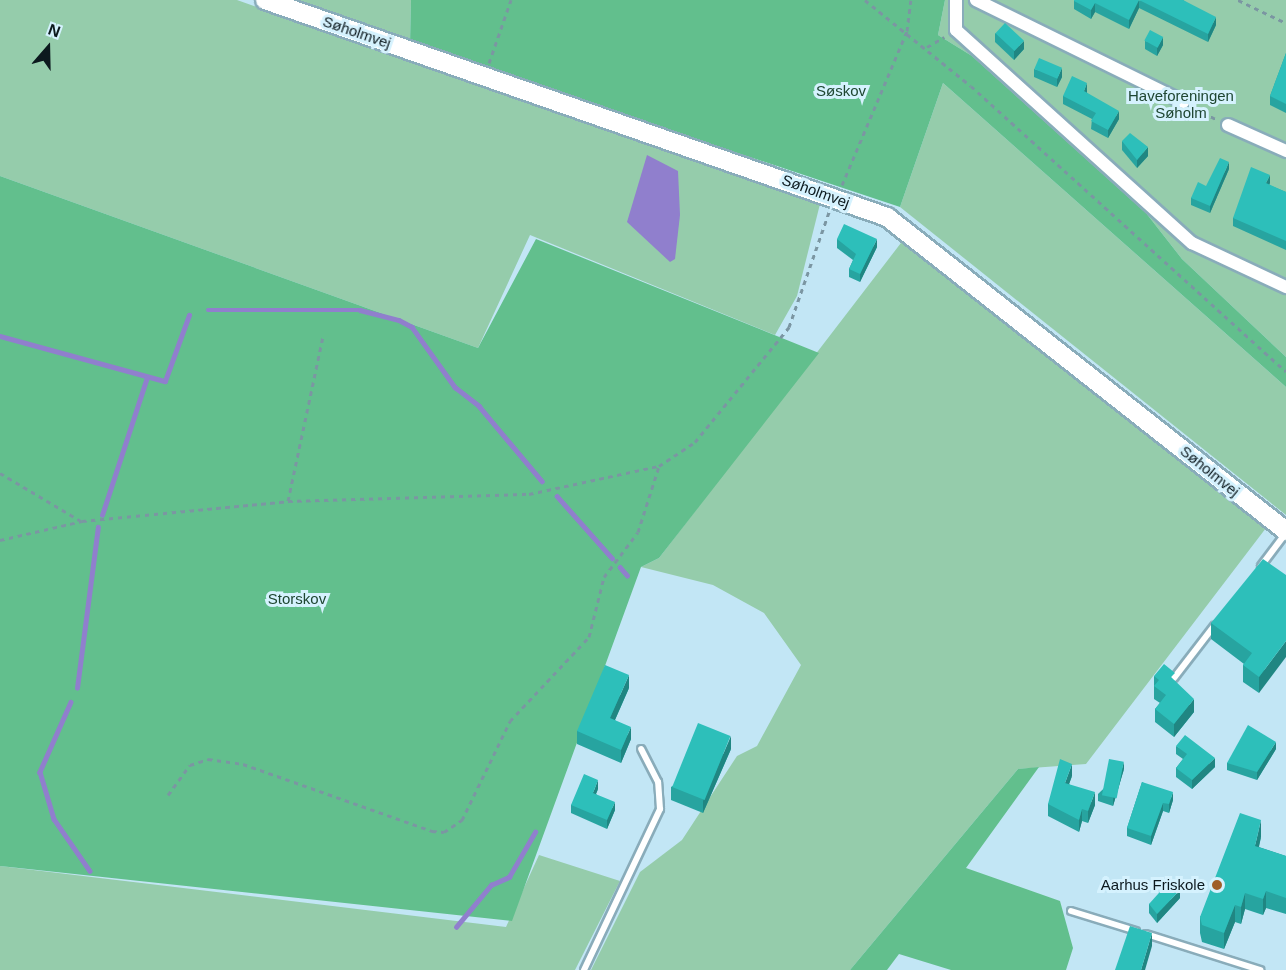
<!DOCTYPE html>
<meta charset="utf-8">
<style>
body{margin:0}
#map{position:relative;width:1286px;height:970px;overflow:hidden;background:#c2e6f5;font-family:Arial,sans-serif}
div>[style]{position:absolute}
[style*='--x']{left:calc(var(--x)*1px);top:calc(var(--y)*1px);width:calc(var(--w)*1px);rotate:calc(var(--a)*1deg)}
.green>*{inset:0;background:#95ccab}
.forest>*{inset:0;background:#62bf8d}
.water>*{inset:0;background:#907fcd}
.stream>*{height:4.5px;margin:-2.25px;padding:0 2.25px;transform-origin:2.25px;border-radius:2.25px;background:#907fcd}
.path>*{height:3px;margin-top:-1.5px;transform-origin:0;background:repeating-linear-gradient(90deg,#7b96a2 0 4.5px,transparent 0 9px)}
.roads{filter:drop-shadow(2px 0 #89acba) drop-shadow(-2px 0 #89acba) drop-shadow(0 2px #89acba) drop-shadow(0 -2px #89acba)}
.lane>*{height:6px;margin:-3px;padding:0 3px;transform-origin:3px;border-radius:3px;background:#fff}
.street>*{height:12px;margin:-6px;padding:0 6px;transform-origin:6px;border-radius:6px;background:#fff}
.secondary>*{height:18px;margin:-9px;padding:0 9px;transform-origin:9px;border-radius:9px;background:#fff}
.wall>*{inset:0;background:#27a4a0}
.shaded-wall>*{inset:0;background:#208682}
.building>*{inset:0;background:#2dbfba;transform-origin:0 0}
.dots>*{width:16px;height:16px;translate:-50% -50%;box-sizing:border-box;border:3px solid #d5f2fe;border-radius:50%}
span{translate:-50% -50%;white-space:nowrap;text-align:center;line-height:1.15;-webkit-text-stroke:6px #d5f2fe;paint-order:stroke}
.street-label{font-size:15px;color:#0c191e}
.park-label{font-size:15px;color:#1e4631}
.poi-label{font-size:15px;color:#0c191e}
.right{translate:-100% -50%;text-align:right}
.north{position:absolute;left:18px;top:18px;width:60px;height:60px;-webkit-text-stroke:4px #d5f2fe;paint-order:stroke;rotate:20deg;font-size:16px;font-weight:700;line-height:24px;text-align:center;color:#0c191e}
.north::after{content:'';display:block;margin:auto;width:21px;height:27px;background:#0c191e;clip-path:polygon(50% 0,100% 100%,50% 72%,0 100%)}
</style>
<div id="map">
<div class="green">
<i style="clip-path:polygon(0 0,237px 0,820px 204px,797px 296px,775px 335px,530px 235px,478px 348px,0 176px)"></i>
<i style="clip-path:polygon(289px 0,411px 0,410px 44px)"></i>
<i style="clip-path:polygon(945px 0,1286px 0,1286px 357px,1182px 259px,1146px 213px,972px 56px,938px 35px)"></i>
<i style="clip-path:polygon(943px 83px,1286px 387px,1286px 515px,900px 207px)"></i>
<i style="clip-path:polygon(904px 239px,1266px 528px,1086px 764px,1018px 769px,850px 970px,591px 970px,640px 872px,682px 840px,737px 756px,757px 746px,801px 665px,764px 613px,713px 585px,641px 567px,659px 558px)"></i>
<i style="clip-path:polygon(539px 855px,620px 881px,575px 970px,0 970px,0 866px,506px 927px)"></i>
</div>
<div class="forest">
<i style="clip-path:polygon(411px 0,945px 0,938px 35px,972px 56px,1146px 213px,1182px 259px,1286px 357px,1286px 387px,943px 83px,900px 207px,410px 44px)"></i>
<i style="clip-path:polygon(0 176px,478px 348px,536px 239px,819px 353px,659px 558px,641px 567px,512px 921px,0 866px)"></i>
<i style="clip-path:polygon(1039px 767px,966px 868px,1060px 901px,1073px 948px,1066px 970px,951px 970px,899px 954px,887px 970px,850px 970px,1018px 769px)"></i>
</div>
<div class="water">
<i style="clip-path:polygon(647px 155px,678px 171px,680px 215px,675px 259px,670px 262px,627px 222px)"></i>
</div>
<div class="stream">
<i style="--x:208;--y:310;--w:152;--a:0"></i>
<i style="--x:360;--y:310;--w:40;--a:14.4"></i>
<i style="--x:399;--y:320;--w:15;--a:28"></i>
<i style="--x:412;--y:327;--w:74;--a:54.4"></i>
<i style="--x:455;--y:387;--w:31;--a:38"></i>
<i style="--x:479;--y:406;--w:98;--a:50"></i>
<i style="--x:0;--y:336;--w:171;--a:15.3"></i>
<i style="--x:165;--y:381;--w:70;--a:-70"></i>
<i style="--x:557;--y:496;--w:83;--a:48.4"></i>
<i style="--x:102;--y:515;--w:145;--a:-71.9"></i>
<i style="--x:620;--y:567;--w:11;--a:49"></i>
<i style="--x:77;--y:688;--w:162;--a:-82.6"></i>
<i style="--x:71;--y:702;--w:77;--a:113.9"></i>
<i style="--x:40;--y:772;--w:49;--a:73.4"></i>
<i style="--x:54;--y:819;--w:63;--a:55.3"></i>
<i style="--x:456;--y:927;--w:55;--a:-50.2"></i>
<i style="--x:491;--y:885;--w:20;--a:-24"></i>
<i style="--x:509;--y:877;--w:52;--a:-60"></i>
</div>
<div class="path">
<i style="--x:865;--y:0;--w:136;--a:39.1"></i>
<i style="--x:971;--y:86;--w:425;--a:42.2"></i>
<i style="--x:1238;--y:0;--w:53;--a:25.6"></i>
<i style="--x:927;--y:47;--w:20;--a:-30"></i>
<i style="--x:489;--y:63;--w:67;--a:-70.8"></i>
<i style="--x:1195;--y:108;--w:26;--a:28"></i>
<i style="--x:842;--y:185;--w:167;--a:-67.1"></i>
<i style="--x:907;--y:31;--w:31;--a:-83"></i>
<i style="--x:0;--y:473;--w:94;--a:30.7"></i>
<i style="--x:288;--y:501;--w:168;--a:-78"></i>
<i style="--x:0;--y:540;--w:84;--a:-13"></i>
<i style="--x:82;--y:521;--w:207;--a:-5.5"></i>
<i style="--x:288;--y:501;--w:241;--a:-1.7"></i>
<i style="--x:529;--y:494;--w:133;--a:-12.2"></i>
<i style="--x:659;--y:466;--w:43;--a:-33.7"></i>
<i style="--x:695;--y:442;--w:149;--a:-50.7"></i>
<i style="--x:789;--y:327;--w:122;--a:-70.8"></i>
<i style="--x:168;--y:795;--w:37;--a:-54"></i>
<i style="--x:190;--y:765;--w:19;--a:-18"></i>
<i style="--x:208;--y:759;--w:35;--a:8"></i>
<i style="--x:243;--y:764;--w:201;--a:19.5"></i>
<i style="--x:432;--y:831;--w:12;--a:5"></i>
<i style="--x:444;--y:832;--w:22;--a:-34"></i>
<i style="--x:462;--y:820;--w:110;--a:-64.1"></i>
<i style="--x:510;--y:721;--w:115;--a:-46.8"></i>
<i style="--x:589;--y:637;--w:62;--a:-76"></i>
<i style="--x:604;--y:577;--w:56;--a:-52.9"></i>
<i style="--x:638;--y:532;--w:69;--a:-72.3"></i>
</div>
<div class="roads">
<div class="lane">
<i style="--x:1261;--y:566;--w:41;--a:-52.9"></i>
<i style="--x:1174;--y:678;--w:66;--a:-52.4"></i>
<i style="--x:1071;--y:911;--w:68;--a:17.1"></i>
<i style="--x:1146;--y:934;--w:120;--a:17.5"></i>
<i style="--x:584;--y:970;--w:178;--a:-64.7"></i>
<i style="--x:660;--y:809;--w:27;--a:-94"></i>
<i style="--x:658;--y:782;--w:37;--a:-117"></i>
</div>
<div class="street">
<i style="--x:956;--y:0;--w:30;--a:90"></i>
<i style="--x:956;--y:30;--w:318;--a:42.1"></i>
<i style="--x:1192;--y:243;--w:104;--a:25.1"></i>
<i style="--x:976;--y:0;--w:231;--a:26.2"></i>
<i style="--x:1228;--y:125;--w:64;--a:24.1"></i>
</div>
<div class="secondary">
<i style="--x:265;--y:0;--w:659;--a:19.23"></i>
<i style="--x:887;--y:217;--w:508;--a:38.2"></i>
</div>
</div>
<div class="wall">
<i style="clip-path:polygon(1183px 0,1216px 25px,1208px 42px,1139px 8px,1129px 29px,1095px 12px,1091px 19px,1074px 9px,1074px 1px)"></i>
<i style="clip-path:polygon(995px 33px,1024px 49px,1014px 60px,995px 42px)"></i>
<i style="clip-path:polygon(1145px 41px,1163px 45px,1157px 56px,1145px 49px)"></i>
<i style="clip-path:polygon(1286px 53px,1286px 113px,1270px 105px,1270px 96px)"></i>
<i style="clip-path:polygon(1034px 69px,1062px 77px,1057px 87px,1034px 77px)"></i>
<i style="clip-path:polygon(1087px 92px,1087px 93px,1119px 119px,1108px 138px,1091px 129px,1092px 119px,1063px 104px,1063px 96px)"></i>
<i style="clip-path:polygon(1122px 141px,1148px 156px,1137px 168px,1122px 150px)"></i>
<i style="clip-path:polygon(1229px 169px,1210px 213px,1191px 205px,1191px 198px)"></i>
<i style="clip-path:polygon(1270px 183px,1269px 185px,1286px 192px,1286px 250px,1233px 226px,1233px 218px)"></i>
<i style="clip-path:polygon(837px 239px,877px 247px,860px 282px,849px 277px,849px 269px,853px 260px,837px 248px)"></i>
<i style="clip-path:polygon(1286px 575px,1259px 693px,1243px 682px,1243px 665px,1244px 664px,1211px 639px,1211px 623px)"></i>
<i style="clip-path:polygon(1154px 676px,1175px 681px,1194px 712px,1174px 737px,1155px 722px,1155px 709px,1160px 703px,1154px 699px)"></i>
<i style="clip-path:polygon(629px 688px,615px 720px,631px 739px,621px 763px,577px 744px,577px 731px)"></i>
<i style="clip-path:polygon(1176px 746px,1215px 767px,1192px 789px,1176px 777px,1176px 768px,1183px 759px,1176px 754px)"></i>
<i style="clip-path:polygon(731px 749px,703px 813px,671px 800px,671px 787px)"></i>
<i style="clip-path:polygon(1276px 749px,1257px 780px,1227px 770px,1227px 763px)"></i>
<i style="clip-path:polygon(1124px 769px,1113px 806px,1098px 801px,1098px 794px)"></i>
<i style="clip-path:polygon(1072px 776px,1069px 784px,1095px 805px,1088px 823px,1082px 821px,1079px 832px,1048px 816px,1048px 804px)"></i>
<i style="clip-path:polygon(1142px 782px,1173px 800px,1169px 813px,1163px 811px,1151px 845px,1127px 836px,1127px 828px)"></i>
<i style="clip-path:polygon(598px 789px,596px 794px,615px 810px,607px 829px,571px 813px,571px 805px)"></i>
<i style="clip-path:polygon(1261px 837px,1259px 847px,1286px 856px,1286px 914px,1266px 908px,1263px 915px,1245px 909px,1241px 924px,1235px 922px,1224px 949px,1202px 942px,1200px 933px,1200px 917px)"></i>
<i style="clip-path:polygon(1180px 898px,1157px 923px,1149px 913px,1149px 904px)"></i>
</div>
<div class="shaded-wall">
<i style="clip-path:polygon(1139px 0,1139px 8px,1129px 29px,1129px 20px)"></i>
<i style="clip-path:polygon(1095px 3px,1095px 12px,1091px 19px,1091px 10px)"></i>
<i style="clip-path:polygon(1216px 17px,1216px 25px,1208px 42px,1208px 34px)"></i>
<i style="clip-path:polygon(1163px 37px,1163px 45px,1157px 56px,1157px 48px)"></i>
<i style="clip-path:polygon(1024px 41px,1024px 49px,1014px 60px,1014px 51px)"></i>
<i style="clip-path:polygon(1062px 68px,1062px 77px,1057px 87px,1057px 79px)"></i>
<i style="clip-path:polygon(1087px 83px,1087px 92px,1084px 99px,1084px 91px)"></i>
<i style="clip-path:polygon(1119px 111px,1119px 119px,1108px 138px,1108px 130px)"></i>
<i style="clip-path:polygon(1148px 147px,1148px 156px,1137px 168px,1137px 160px)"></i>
<i style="clip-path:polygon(1229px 162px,1229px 169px,1210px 213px,1210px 206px)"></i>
<i style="clip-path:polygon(1270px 175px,1270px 183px,1266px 192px,1266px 183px)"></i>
<i style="clip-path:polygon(877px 239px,877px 247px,860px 282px,860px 274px)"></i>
<i style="clip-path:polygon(1286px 641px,1286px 657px,1259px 693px,1259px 677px)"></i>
<i style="clip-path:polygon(629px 675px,629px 688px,610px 731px,610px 718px)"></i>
<i style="clip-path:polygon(1194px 699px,1194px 712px,1174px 737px,1174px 724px)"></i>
<i style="clip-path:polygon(631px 727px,631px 739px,621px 763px,621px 750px)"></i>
<i style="clip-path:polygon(731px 736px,731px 749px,703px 813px,703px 801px)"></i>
<i style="clip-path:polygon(1276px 742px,1276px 749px,1257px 780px,1257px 772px)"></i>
<i style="clip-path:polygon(1215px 758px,1215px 767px,1192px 789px,1192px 780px)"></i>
<i style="clip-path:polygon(1124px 762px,1124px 769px,1113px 806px,1113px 799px)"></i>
<i style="clip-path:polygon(1072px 764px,1072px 776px,1065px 795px,1065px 783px)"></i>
<i style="clip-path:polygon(598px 780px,598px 789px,593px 801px,593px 793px)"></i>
<i style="clip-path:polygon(1095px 792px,1095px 805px,1088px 823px,1088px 811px)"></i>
<i style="clip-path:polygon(1173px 792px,1173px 800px,1169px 813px,1169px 804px)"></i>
<i style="clip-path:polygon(615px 802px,615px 810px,607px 829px,607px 820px)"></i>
<i style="clip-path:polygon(1163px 803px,1163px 811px,1151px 845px,1151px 836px)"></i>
<i style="clip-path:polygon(1082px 809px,1082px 821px,1079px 832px,1079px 820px)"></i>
<i style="clip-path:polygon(1261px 820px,1261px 837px,1255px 862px,1255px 846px)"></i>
<i style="clip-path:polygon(1180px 890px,1180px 898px,1157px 923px,1157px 914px)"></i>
<i style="clip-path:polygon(1266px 891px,1266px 908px,1263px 915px,1263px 899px)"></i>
<i style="clip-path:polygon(1245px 893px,1245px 909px,1241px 924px,1241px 907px)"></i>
<i style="clip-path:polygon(1235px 905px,1235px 922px,1224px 949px,1224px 933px)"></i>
<i style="clip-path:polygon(1152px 933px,1152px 946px,1145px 970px,1141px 970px)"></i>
</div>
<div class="building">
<i style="clip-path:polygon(1074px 0,1139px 0,1129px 20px,1095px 3px,1091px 10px,1074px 1px)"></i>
<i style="clip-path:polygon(1139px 0,1183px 0,1216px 17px,1208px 34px)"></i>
<i style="left:1005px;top:23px;width:26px;height:14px;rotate:43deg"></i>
<i style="left:1150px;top:30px;width:15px;height:12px;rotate:28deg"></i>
<i style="clip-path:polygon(1286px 53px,1286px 104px,1270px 96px)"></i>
<i style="left:1039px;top:58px;width:25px;height:12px;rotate:23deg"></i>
<i style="clip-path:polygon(1072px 76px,1087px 83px,1084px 91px,1119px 111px,1108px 130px,1091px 121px,1096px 113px,1063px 96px)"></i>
<i style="clip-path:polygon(1130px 133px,1148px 147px,1137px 160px,1122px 141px)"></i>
<i style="clip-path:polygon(1220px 158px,1229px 162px,1210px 206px,1191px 198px,1198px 182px,1206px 186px)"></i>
<i style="clip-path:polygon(1251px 167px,1270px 175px,1266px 183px,1286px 192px,1286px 241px,1233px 218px)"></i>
<i style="clip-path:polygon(844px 224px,877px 239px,860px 274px,849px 269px,856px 254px,837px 239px)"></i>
<i style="clip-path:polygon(1263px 559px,1286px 575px,1286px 641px,1259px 677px,1243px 665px,1252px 653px,1211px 623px)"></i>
<i style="clip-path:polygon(1164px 664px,1175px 673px,1171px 677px,1194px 699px,1174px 724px,1155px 709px,1166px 695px,1154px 686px,1159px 680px,1154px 676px)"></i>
<i style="clip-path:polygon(605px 665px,629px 675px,610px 718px,631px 727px,621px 750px,577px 731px)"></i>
<i style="left:698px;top:723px;width:35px;height:69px;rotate:22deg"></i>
<i style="clip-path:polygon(1248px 725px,1276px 742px,1257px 772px,1227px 763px)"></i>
<i style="clip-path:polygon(1185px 735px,1215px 758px,1192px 780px,1176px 768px,1187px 754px,1176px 746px)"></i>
<i style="clip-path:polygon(1060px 759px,1072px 764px,1065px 783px,1095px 792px,1088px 811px,1082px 809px,1079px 820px,1048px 804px)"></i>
<i style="left:1109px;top:759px;width:15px;height:37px;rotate:11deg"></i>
<i style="clip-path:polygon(584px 774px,598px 780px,593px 793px,615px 802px,607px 820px,571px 805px)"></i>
<i style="clip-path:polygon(1142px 782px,1173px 792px,1169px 804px,1163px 803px,1151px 836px,1127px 828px)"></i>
<i style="clip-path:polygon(1240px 813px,1261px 820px,1255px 846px,1286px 856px,1286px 898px,1266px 891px,1263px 899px,1245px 893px,1241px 907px,1235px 905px,1224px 933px,1202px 925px,1200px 917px)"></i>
<i style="clip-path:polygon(1167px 884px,1180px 890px,1157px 914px,1149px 904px)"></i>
<i style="clip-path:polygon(1130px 926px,1152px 933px,1141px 970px,1115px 970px)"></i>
</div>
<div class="dots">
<i style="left:1217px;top:885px;background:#9f5f29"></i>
</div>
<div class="street-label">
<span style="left:357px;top:32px;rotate:19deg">Søholmvej</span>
<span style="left:816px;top:191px;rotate:20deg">Søholmvej</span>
<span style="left:1210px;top:471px;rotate:39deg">Søholmvej</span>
</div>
<div class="park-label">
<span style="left:841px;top:91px">Søskov</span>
<span style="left:1181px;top:104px">Haveforeningen<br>Søholm</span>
<span style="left:297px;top:599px">Storskov</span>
</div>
<div class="poi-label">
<span class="right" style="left:1205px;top:885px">Aarhus Friskole</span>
</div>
<div class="north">N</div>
</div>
